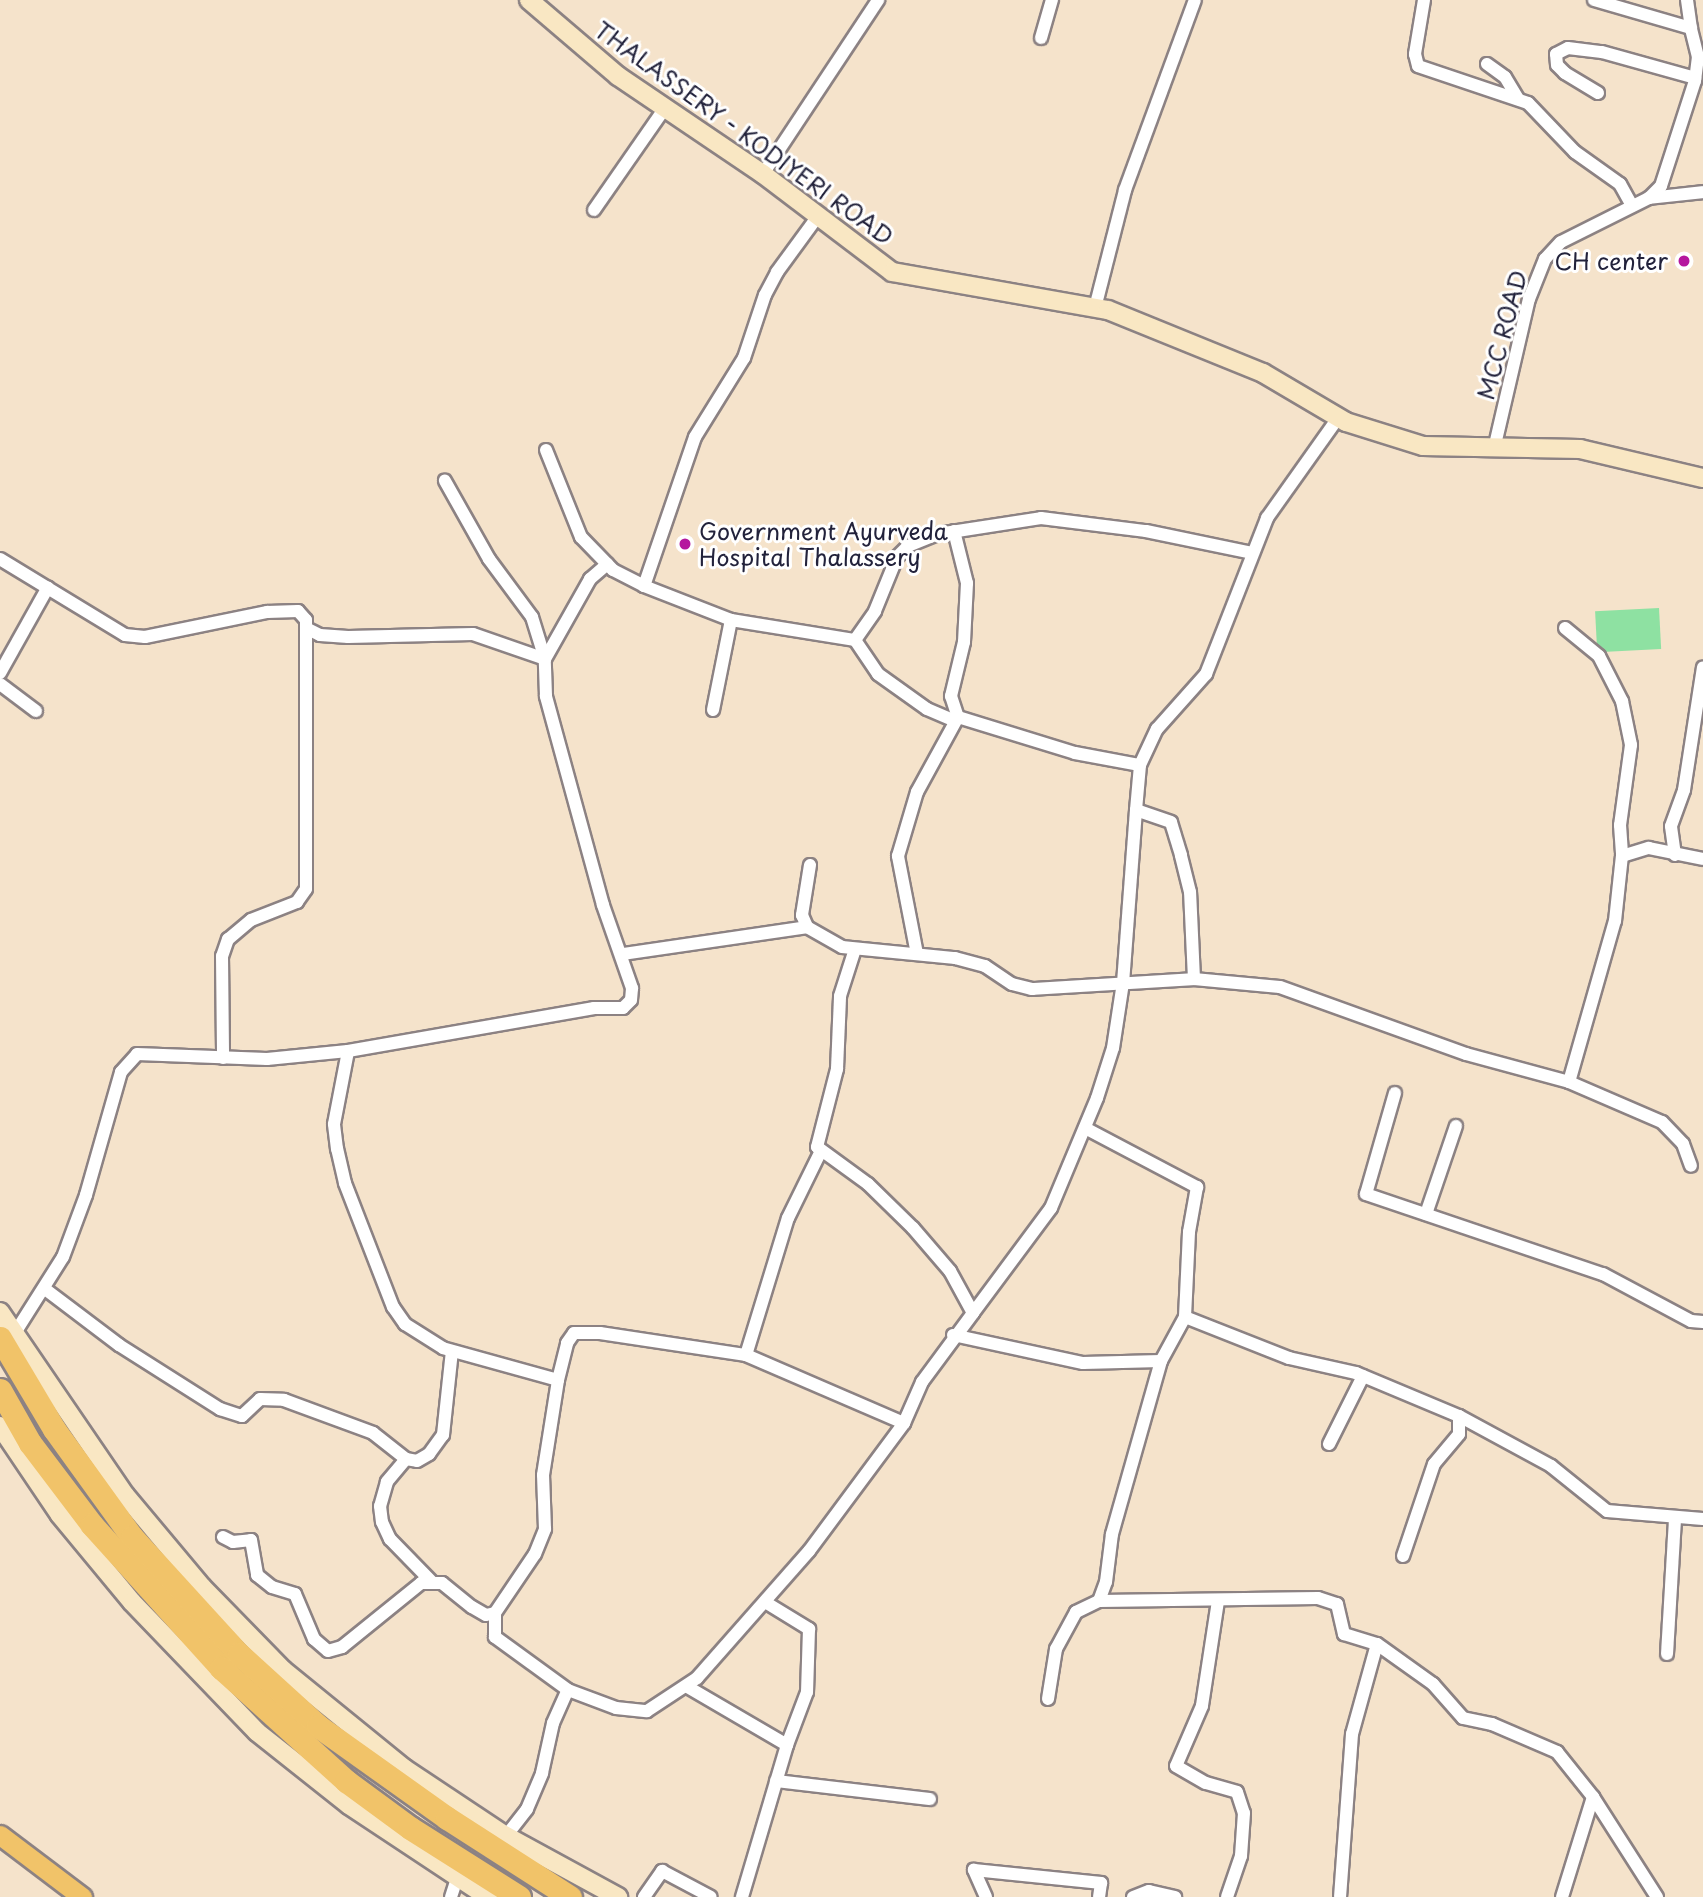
<!DOCTYPE html>
<style>
body{margin:0}
#map{position:relative;width:1703px;height:1897px;overflow:hidden;background:#f5e3cb;font-family:"Playpen Sans",sans-serif}
div>[style]{position:absolute}
[style*='--x']{left:calc(var(--x)*1px);top:calc(var(--y)*1px);width:calc(var(--w)*1px);rotate:calc(var(--a)*1deg)}
.green>*{inset:0;background:#8ee1a2;transform-origin:0 0}
.roads{filter:drop-shadow(2px 0 #8c8283) drop-shadow(-2px 0 #8c8283) drop-shadow(0 2px #8c8283) drop-shadow(0 -2px #8c8283)}
.street>*{height:12px;margin:-6px;padding:0 6px;transform-origin:6px;border-radius:6px;background:#fff}
.secondary>*{height:18px;margin:-9px;padding:0 9px;transform-origin:9px;border-radius:9px;background:#f9e7c3}
.primary>*{height:19px;margin:-9.5px;padding:0 9.5px;transform-origin:9.5px;border-radius:9.5px;background:#f1c369}
.highway>*{height:23px;margin:-11.5px;padding:0 11.5px;transform-origin:11.5px;border-radius:11.5px;background:#f1c369}
.dots>*{width:19px;height:19px;translate:-50% -50%;box-sizing:border-box;border:4px solid #fff;border-radius:50%}
span{translate:-50% -50%;white-space:nowrap;text-align:center;line-height:1.15;-webkit-text-stroke:6px #fff;paint-order:stroke}
.street-label{font-size:23px;color:#22223b}
.poi-label{font-size:23px;color:#22223b}
.right{translate:-100% -50%;text-align:right}
.left{translate:0 -50%;text-align:left}
</style>
<div id="map">
<div class="green">
<i style="left:1659px;top:608px;width:41px;height:64px;rotate:87deg"></i>
</div>
<div class="roads">
<div class="street">
<i style="--x:1424;--y:0;--w:55;--a:99.5"></i>
<i style="--x:1415;--y:54;--w:12;--a:76"></i>
<i style="--x:1418;--y:66;--w:116;--a:18.6"></i>
<i style="--x:1528;--y:103;--w:68;--a:46.2"></i>
<i style="--x:1575;--y:152;--w:55;--a:35.4"></i>
<i style="--x:1620;--y:184;--w:25;--a:61"></i>
<i style="--x:1687;--y:0;--w:28;--a:82"></i>
<i style="--x:1041;--y:38;--w:40;--a:-74"></i>
<i style="--x:1487;--y:64;--w:22;--a:36"></i>
<i style="--x:1505;--y:77;--w:26;--a:59"></i>
<i style="--x:1598;--y:93;--w:39;--a:-149"></i>
<i style="--x:1565;--y:73;--w:11;--a:-135"></i>
<i style="--x:1557;--y:65;--w:11;--a:-95"></i>
<i style="--x:1556;--y:54;--w:13;--a:-27"></i>
<i style="--x:1568;--y:48;--w:34;--a:7"></i>
<i style="--x:1602;--y:52;--w:97;--a:15.6"></i>
<i style="--x:763;--y:174;--w:209;--a:-56.5"></i>
<i style="--x:1649;--y:198;--w:54;--a:-6.3"></i>
<i style="--x:594;--y:210;--w:124;--a:-55.2"></i>
<i style="--x:1095;--y:308;--w:122;--a:-75.7"></i>
<i style="--x:1125;--y:190;--w:202;--a:-69.8"></i>
<i style="--x:1494;--y:449;--w:154;--a:-76.9"></i>
<i style="--x:1529;--y:299;--w:43;--a:-68.2"></i>
<i style="--x:1545;--y:259;--w:23;--a:-47"></i>
<i style="--x:1561;--y:242;--w:98;--a:-26.6"></i>
<i style="--x:1649;--y:198;--w:17;--a:-45"></i>
<i style="--x:1661;--y:186;--w:110;--a:-72.1"></i>
<i style="--x:1695;--y:81;--w:24;--a:-83"></i>
<i style="--x:1698;--y:57;--w:30;--a:-104"></i>
<i style="--x:1691;--y:28;--w:101;--a:-163.9"></i>
<i style="--x:546;--y:450;--w:94;--a:68.1"></i>
<i style="--x:581;--y:537;--w:46;--a:45.9"></i>
<i style="--x:613;--y:570;--w:35;--a:27"></i>
<i style="--x:644;--y:586;--w:157;--a:-71.1"></i>
<i style="--x:695;--y:437;--w:93;--a:-58.2"></i>
<i style="--x:744;--y:358;--w:66;--a:-71.6"></i>
<i style="--x:765;--y:295;--w:26;--a:-62"></i>
<i style="--x:777;--y:272;--w:69;--a:-53.8"></i>
<i style="--x:954;--y:531;--w:54;--a:76"></i>
<i style="--x:967;--y:583;--w:59;--a:92.9"></i>
<i style="--x:964;--y:642;--w:56;--a:103.5"></i>
<i style="--x:951;--y:696;--w:22;--a:72"></i>
<i style="--x:958;--y:717;--w:122;--a:17.1"></i>
<i style="--x:1075;--y:753;--w:66;--a:10.5"></i>
<i style="--x:0;--y:559;--w:146;--a:31.3"></i>
<i style="--x:125;--y:635;--w:20;--a:6"></i>
<i style="--x:145;--y:637;--w:125;--a:-11.6"></i>
<i style="--x:267;--y:612;--w:31;--a:-2"></i>
<i style="--x:298;--y:611;--w:12;--a:48"></i>
<i style="--x:306;--y:620;--w:269;--a:90"></i>
<i style="--x:306;--y:889;--w:16;--a:125"></i>
<i style="--x:297;--y:902;--w:49;--a:158.6"></i>
<i style="--x:251;--y:920;--w:30;--a:140"></i>
<i style="--x:228;--y:939;--w:18;--a:109"></i>
<i style="--x:222;--y:956;--w:102;--a:89.4"></i>
<i style="--x:644;--y:586;--w:93;--a:21.3"></i>
<i style="--x:731;--y:620;--w:126;--a:9.2"></i>
<i style="--x:855;--y:640;--w:41;--a:55.9"></i>
<i style="--x:878;--y:674;--w:60;--a:35.5"></i>
<i style="--x:927;--y:709;--w:28;--a:23"></i>
<i style="--x:1565;--y:628;--w:44;--a:39.5"></i>
<i style="--x:1599;--y:656;--w:51;--a:62.9"></i>
<i style="--x:1622;--y:701;--w:45;--a:78.4"></i>
<i style="--x:1631;--y:745;--w:81;--a:97.8"></i>
<i style="--x:1620;--y:825;--w:31;--a:86"></i>
<i style="--x:308;--y:629;--w:13;--a:27"></i>
<i style="--x:320;--y:635;--w:28;--a:4"></i>
<i style="--x:348;--y:637;--w:125;--a:-1.4"></i>
<i style="--x:473;--y:634;--w:76;--a:19.1"></i>
<i style="--x:855;--y:640;--w:35;--a:-55"></i>
<i style="--x:875;--y:611;--w:58;--a:-67.8"></i>
<i style="--x:897;--y:557;--w:16;--a:-45"></i>
<i style="--x:908;--y:546;--w:32;--a:-22"></i>
<i style="--x:938;--y:534;--w:104;--a:-8.8"></i>
<i style="--x:1041;--y:518;--w:106;--a:7.1"></i>
<i style="--x:1146;--y:531;--w:108;--a:11.7"></i>
<i style="--x:545;--y:659;--w:92;--a:-60.6"></i>
<i style="--x:590;--y:579;--w:23;--a:-41"></i>
<i style="--x:0;--y:673;--w:98;--a:-60.8"></i>
<i style="--x:0;--y:684;--w:45;--a:36.9"></i>
<i style="--x:713;--y:710;--w:92;--a:-78.7"></i>
<i style="--x:1675;--y:855;--w:29;--a:-98"></i>
<i style="--x:1671;--y:826;--w:38;--a:-70"></i>
<i style="--x:1684;--y:790;--w:124;--a:-81.2"></i>
<i style="--x:810;--y:865;--w:51;--a:99.1"></i>
<i style="--x:802;--y:915;--w:13;--a:67"></i>
<i style="--x:807;--y:927;--w:40;--a:29.7"></i>
<i style="--x:842;--y:947;--w:114;--a:5.6"></i>
<i style="--x:955;--y:958;--w:31;--a:15"></i>
<i style="--x:985;--y:966;--w:32;--a:34"></i>
<i style="--x:1012;--y:984;--w:21;--a:14"></i>
<i style="--x:1032;--y:989;--w:162;--a:-3.5"></i>
<i style="--x:1194;--y:979;--w:87;--a:-92.6"></i>
<i style="--x:1190;--y:892;--w:38;--a:-104"></i>
<i style="--x:1181;--y:855;--w:34;--a:-107"></i>
<i style="--x:1171;--y:822;--w:37;--a:-161"></i>
<i style="--x:1136;--y:810;--w:45;--a:-84.9"></i>
<i style="--x:1140;--y:765;--w:40;--a:-65"></i>
<i style="--x:1157;--y:729;--w:74;--a:-48.3"></i>
<i style="--x:1206;--y:674;--w:168;--a:-68.6"></i>
<i style="--x:1267;--y:518;--w:123;--a:-54.6"></i>
<i style="--x:623;--y:954;--w:186;--a:-8.3"></i>
<i style="--x:917;--y:954;--w:100;--a:-101"></i>
<i style="--x:898;--y:856;--w:67;--a:-73.5"></i>
<i style="--x:917;--y:792;--w:85;--a:-61.3"></i>
<i style="--x:1194;--y:979;--w:86;--a:5.3"></i>
<i style="--x:1280;--y:987;--w:198;--a:19.8"></i>
<i style="--x:1466;--y:1054;--w:107;--a:15.2"></i>
<i style="--x:1569;--y:1082;--w:101;--a:23.3"></i>
<i style="--x:1662;--y:1122;--w:30;--a:46"></i>
<i style="--x:1683;--y:1144;--w:23;--a:70"></i>
<i style="--x:1569;--y:1082;--w:167;--a:-74.1"></i>
<i style="--x:1615;--y:921;--w:65;--a:-83.9"></i>
<i style="--x:1622;--y:856;--w:28;--a:-17"></i>
<i style="--x:1649;--y:848;--w:55;--a:11.5"></i>
<i style="--x:1395;--y:1093;--w:105;--a:106"></i>
<i style="--x:1366;--y:1194;--w:250;--a:18.7"></i>
<i style="--x:1603;--y:1274;--w:100;--a:28.1"></i>
<i style="--x:1691;--y:1321;--w:12;--a:5"></i>
<i style="--x:1085;--y:1128;--w:127;--a:27.8"></i>
<i style="--x:1197;--y:1187;--w:46;--a:100.1"></i>
<i style="--x:1189;--y:1232;--w:85;--a:92.7"></i>
<i style="--x:1426;--y:1214;--w:93;--a:-71.2"></i>
<i style="--x:45;--y:1289;--w:93;--a:37.1"></i>
<i style="--x:119;--y:1345;--w:120;--a:32.4"></i>
<i style="--x:220;--y:1409;--w:23;--a:18"></i>
<i style="--x:242;--y:1416;--w:25;--a:-43"></i>
<i style="--x:260;--y:1399;--w:24;--a:2"></i>
<i style="--x:284;--y:1400;--w:95;--a:20.3"></i>
<i style="--x:373;--y:1433;--w:42;--a:38.2"></i>
<i style="--x:406;--y:1459;--w:11;--a:10"></i>
<i style="--x:417;--y:1461;--w:14;--a:-30"></i>
<i style="--x:429;--y:1454;--w:24;--a:-54"></i>
<i style="--x:443;--y:1435;--w:84;--a:-83.9"></i>
<i style="--x:973;--y:1313;--w:131;--a:-53.4"></i>
<i style="--x:1051;--y:1208;--w:119;--a:-67.3"></i>
<i style="--x:1097;--y:1098;--w:52;--a:-72.3"></i>
<i style="--x:1113;--y:1048;--w:66;--a:-81.3"></i>
<i style="--x:1123;--y:983;--w:173;--a:-85.7"></i>
<i style="--x:953;--y:1335;--w:133;--a:12.2"></i>
<i style="--x:1083;--y:1363;--w:78;--a:-1.5"></i>
<i style="--x:1161;--y:1361;--w:50;--a:-61.4"></i>
<i style="--x:1185;--y:1317;--w:112;--a:21.5"></i>
<i style="--x:1289;--y:1358;--w:69;--a:12.6"></i>
<i style="--x:1356;--y:1373;--w:112;--a:22.7"></i>
<i style="--x:1459;--y:1416;--w:105;--a:28.5"></i>
<i style="--x:1551;--y:1466;--w:72;--a:38.8"></i>
<i style="--x:1607;--y:1511;--w:96;--a:4.8"></i>
<i style="--x:13;--y:1336;--w:93;--a:-57.7"></i>
<i style="--x:63;--y:1257;--w:66;--a:-69.6"></i>
<i style="--x:86;--y:1195;--w:128;--a:-74.1"></i>
<i style="--x:121;--y:1072;--w:24;--a:-48"></i>
<i style="--x:137;--y:1054;--w:130;--a:2.2"></i>
<i style="--x:267;--y:1059;--w:81;--a:-5.6"></i>
<i style="--x:348;--y:1051;--w:250;--a:-9.9"></i>
<i style="--x:594;--y:1008;--w:29;--a:0"></i>
<i style="--x:623;--y:1008;--w:11;--a:-45"></i>
<i style="--x:631;--y:1000;--w:12;--a:-85"></i>
<i style="--x:632;--y:988;--w:88;--a:-109.3"></i>
<i style="--x:603;--y:905;--w:217;--a:-105.3"></i>
<i style="--x:546;--y:696;--w:37;--a:-92"></i>
<i style="--x:545;--y:659;--w:44;--a:-107.2"></i>
<i style="--x:532;--y:617;--w:72;--a:-126.6"></i>
<i style="--x:489;--y:559;--w:90;--a:-119.4"></i>
<i style="--x:746;--y:1355;--w:143;--a:-73"></i>
<i style="--x:788;--y:1218;--w:75;--a:-63.8"></i>
<i style="--x:558;--y:1380;--w:38;--a:-76"></i>
<i style="--x:567;--y:1343;--w:12;--a:-55"></i>
<i style="--x:574;--y:1333;--w:26;--a:0"></i>
<i style="--x:600;--y:1333;--w:148;--a:8.6"></i>
<i style="--x:746;--y:1355;--w:172;--a:23.3"></i>
<i style="--x:1329;--y:1444;--w:76;--a:-63.4"></i>
<i style="--x:406;--y:1459;--w:30;--a:130"></i>
<i style="--x:387;--y:1482;--w:25;--a:106"></i>
<i style="--x:380;--y:1506;--w:16;--a:83"></i>
<i style="--x:382;--y:1522;--w:19;--a:65"></i>
<i style="--x:390;--y:1539;--w:59;--a:45.7"></i>
<i style="--x:223;--y:1537;--w:11;--a:27"></i>
<i style="--x:233;--y:1542;--w:18;--a:-6"></i>
<i style="--x:251;--y:1540;--w:36;--a:80"></i>
<i style="--x:257;--y:1575;--w:19;--a:39"></i>
<i style="--x:272;--y:1587;--w:24;--a:17"></i>
<i style="--x:295;--y:1594;--w:49;--a:67.1"></i>
<i style="--x:314;--y:1639;--w:18;--a:41"></i>
<i style="--x:328;--y:1651;--w:15;--a:-16"></i>
<i style="--x:342;--y:1647;--w:102;--a:-39"></i>
<i style="--x:421;--y:1583;--w:21;--a:0"></i>
<i style="--x:442;--y:1583;--w:38;--a:39"></i>
<i style="--x:472;--y:1607;--w:16;--a:30"></i>
<i style="--x:486;--y:1615;--w:9;--a:-13"></i>
<i style="--x:495;--y:1613;--w:71;--a:-55.9"></i>
<i style="--x:535;--y:1554;--w:27;--a:-68"></i>
<i style="--x:545;--y:1529;--w:54;--a:-92.1"></i>
<i style="--x:543;--y:1475;--w:96;--a:-81"></i>
<i style="--x:558;--y:1380;--w:119;--a:-164.5"></i>
<i style="--x:443;--y:1348;--w:45;--a:-147.7"></i>
<i style="--x:405;--y:1324;--w:21;--a:-125"></i>
<i style="--x:393;--y:1307;--w:133;--a:-111.2"></i>
<i style="--x:345;--y:1183;--w:35;--a:-103"></i>
<i style="--x:337;--y:1149;--w:25;--a:-97"></i>
<i style="--x:334;--y:1124;--w:74;--a:-79.1"></i>
<i style="--x:1403;--y:1556;--w:97;--a:-71.4"></i>
<i style="--x:1434;--y:1464;--w:39;--a:-50"></i>
<i style="--x:1459;--y:1434;--w:18;--a:-90"></i>
<i style="--x:1099;--y:1601;--w:219;--a:-0.8"></i>
<i style="--x:1318;--y:1598;--w:20;--a:18"></i>
<i style="--x:1337;--y:1604;--w:31;--a:77"></i>
<i style="--x:1344;--y:1634;--w:34;--a:17"></i>
<i style="--x:1377;--y:1644;--w:93;--a:105.5"></i>
<i style="--x:1352;--y:1734;--w:163;--a:94.2"></i>
<i style="--x:1218;--y:1601;--w:106;--a:98.7"></i>
<i style="--x:1202;--y:1706;--w:65;--a:113.4"></i>
<i style="--x:1176;--y:1766;--w:34;--a:30"></i>
<i style="--x:1206;--y:1783;--w:32;--a:16"></i>
<i style="--x:1237;--y:1792;--w:22;--a:72"></i>
<i style="--x:1244;--y:1813;--w:43;--a:94"></i>
<i style="--x:1241;--y:1856;--w:43;--a:108.9"></i>
<i style="--x:765;--y:1602;--w:52;--a:31.5"></i>
<i style="--x:809;--y:1629;--w:63;--a:91.8"></i>
<i style="--x:807;--y:1692;--w:57;--a:110.7"></i>
<i style="--x:495;--y:1613;--w:24;--a:90"></i>
<i style="--x:495;--y:1637;--w:90;--a:36"></i>
<i style="--x:1377;--y:1644;--w:69;--a:35.5"></i>
<i style="--x:1433;--y:1684;--w:45;--a:48.6"></i>
<i style="--x:1463;--y:1718;--w:30;--a:12"></i>
<i style="--x:1492;--y:1724;--w:71;--a:23.3"></i>
<i style="--x:1557;--y:1752;--w:58;--a:51.3"></i>
<i style="--x:1593;--y:1797;--w:119;--a:57.4"></i>
<i style="--x:1667;--y:1654;--w:136;--a:-86.6"></i>
<i style="--x:686;--y:1686;--w:117;--a:30.3"></i>
<i style="--x:787;--y:1745;--w:159;--a:106.5"></i>
<i style="--x:1048;--y:1699;--w:51;--a:-80.9"></i>
<i style="--x:1056;--y:1649;--w:42;--a:-61.6"></i>
<i style="--x:1076;--y:1612;--w:25;--a:-26"></i>
<i style="--x:1099;--y:1601;--w:20;--a:-70"></i>
<i style="--x:1106;--y:1582;--w:48;--a:-82.9"></i>
<i style="--x:1112;--y:1534;--w:180;--a:-74.2"></i>
<i style="--x:776;--y:1781;--w:155;--a:6.7"></i>
<i style="--x:506;--y:1836;--w:34;--a:-52"></i>
<i style="--x:527;--y:1809;--w:39;--a:-67"></i>
<i style="--x:542;--y:1773;--w:51;--a:-77.6"></i>
<i style="--x:553;--y:1723;--w:36;--a:-66"></i>
<i style="--x:568;--y:1690;--w:51;--a:20.6"></i>
<i style="--x:616;--y:1708;--w:31;--a:6"></i>
<i style="--x:647;--y:1711;--w:60;--a:-33.4"></i>
<i style="--x:697;--y:1678;--w:169;--a:-48.6"></i>
<i style="--x:809;--y:1551;--w:159;--a:-53.4"></i>
<i style="--x:904;--y:1423;--w:45;--a:-66.3"></i>
<i style="--x:922;--y:1382;--w:86;--a:-53.5"></i>
<i style="--x:973;--y:1313;--w:48;--a:-118.7"></i>
<i style="--x:950;--y:1271;--w:57;--a:-130.7"></i>
<i style="--x:913;--y:1228;--w:63;--a:-135.6"></i>
<i style="--x:868;--y:1184;--w:63;--a:-144"></i>
<i style="--x:817;--y:1147;--w:81;--a:-75.6"></i>
<i style="--x:837;--y:1069;--w:73;--a:-87.6"></i>
<i style="--x:840;--y:996;--w:49;--a:-72.3"></i>
<i style="--x:451;--y:1897;--w:19;--a:-72"></i>
<i style="--x:644;--y:1897;--w:32;--a:-55"></i>
<i style="--x:662;--y:1871;--w:55;--a:28"></i>
<i style="--x:986;--y:1897;--w:30;--a:-114"></i>
<i style="--x:974;--y:1870;--w:128;--a:5.8"></i>
<i style="--x:1101;--y:1883;--w:14;--a:98"></i>
<i style="--x:1133;--y:1897;--w:17;--a:-21"></i>
<i style="--x:1149;--y:1891;--w:27;--a:13"></i>
<i style="--x:1562;--y:1897;--w:105;--a:-72.8"></i>
</div>
<div class="secondary">
<i style="--x:529;--y:0;--w:117;--a:40.5"></i>
<i style="--x:618;--y:76;--w:175;--a:34.1"></i>
<i style="--x:763;--y:174;--w:162;--a:37.2"></i>
<i style="--x:892;--y:272;--w:219;--a:10"></i>
<i style="--x:1108;--y:310;--w:167;--a:22.1"></i>
<i style="--x:1263;--y:373;--w:96;--a:30.6"></i>
<i style="--x:1346;--y:422;--w:81;--a:17.3"></i>
<i style="--x:1423;--y:446;--w:157;--a:1.1"></i>
<i style="--x:1580;--y:449;--w:126;--a:13.3"></i>
<i style="--x:0;--y:1312;--w:222;--a:55.7"></i>
<i style="--x:125;--y:1495;--w:120;--a:50.1"></i>
<i style="--x:202;--y:1587;--w:116;--a:45.7"></i>
<i style="--x:283;--y:1670;--w:157;--a:39.1"></i>
<i style="--x:405;--y:1769;--w:121;--a:33.6"></i>
<i style="--x:506;--y:1836;--w:128;--a:28.6"></i>
<i style="--x:0;--y:1426;--w:107;--a:56"></i>
<i style="--x:60;--y:1515;--w:113;--a:50.4"></i>
<i style="--x:132;--y:1602;--w:180;--a:46.1"></i>
<i style="--x:257;--y:1732;--w:117;--a:38.4"></i>
<i style="--x:349;--y:1805;--w:167;--a:33.5"></i>
</div>
<div class="primary">
<i style="--x:0;--y:1835;--w:103;--a:37.1"></i>
</div>
<div class="highway">
<i style="--x:0;--y:1338;--w:106;--a:59.3"></i>
<i style="--x:54;--y:1429;--w:133;--a:54.2"></i>
<i style="--x:132;--y:1537;--w:159;--a:47.6"></i>
<i style="--x:239;--y:1654;--w:107;--a:42.3"></i>
<i style="--x:318;--y:1726;--w:158;--a:35.5"></i>
<i style="--x:447;--y:1818;--w:146;--a:32.7"></i>
<i style="--x:0;--y:1390;--w:61;--a:60.5"></i>
<i style="--x:30;--y:1443;--w:103;--a:52.9"></i>
<i style="--x:92;--y:1525;--w:193;--a:47.9"></i>
<i style="--x:221;--y:1668;--w:169;--a:42.1"></i>
<i style="--x:346;--y:1781;--w:79;--a:36.3"></i>
<i style="--x:410;--y:1828;--w:129;--a:32.3"></i>
</div>
</div>
<div class="dots">
<i style="left:1684px;top:261px;background:#b5179e"></i>
<i style="left:685px;top:544px;background:#b5179e"></i>
</div>
<div class="street-label">
<span style="left:744px;top:133px;rotate:36deg">THALASSERY - KODIYERI ROAD</span>
<span style="left:1502px;top:335px;rotate:-75deg">MCC ROAD</span>
</div>
<div class="poi-label">
<span class="right" style="left:1668px;top:261px">CH center</span>
<span class="left" style="left:699px;top:544px">Government Ayurveda<br>Hospital Thalassery</span>
</div>
</div>
